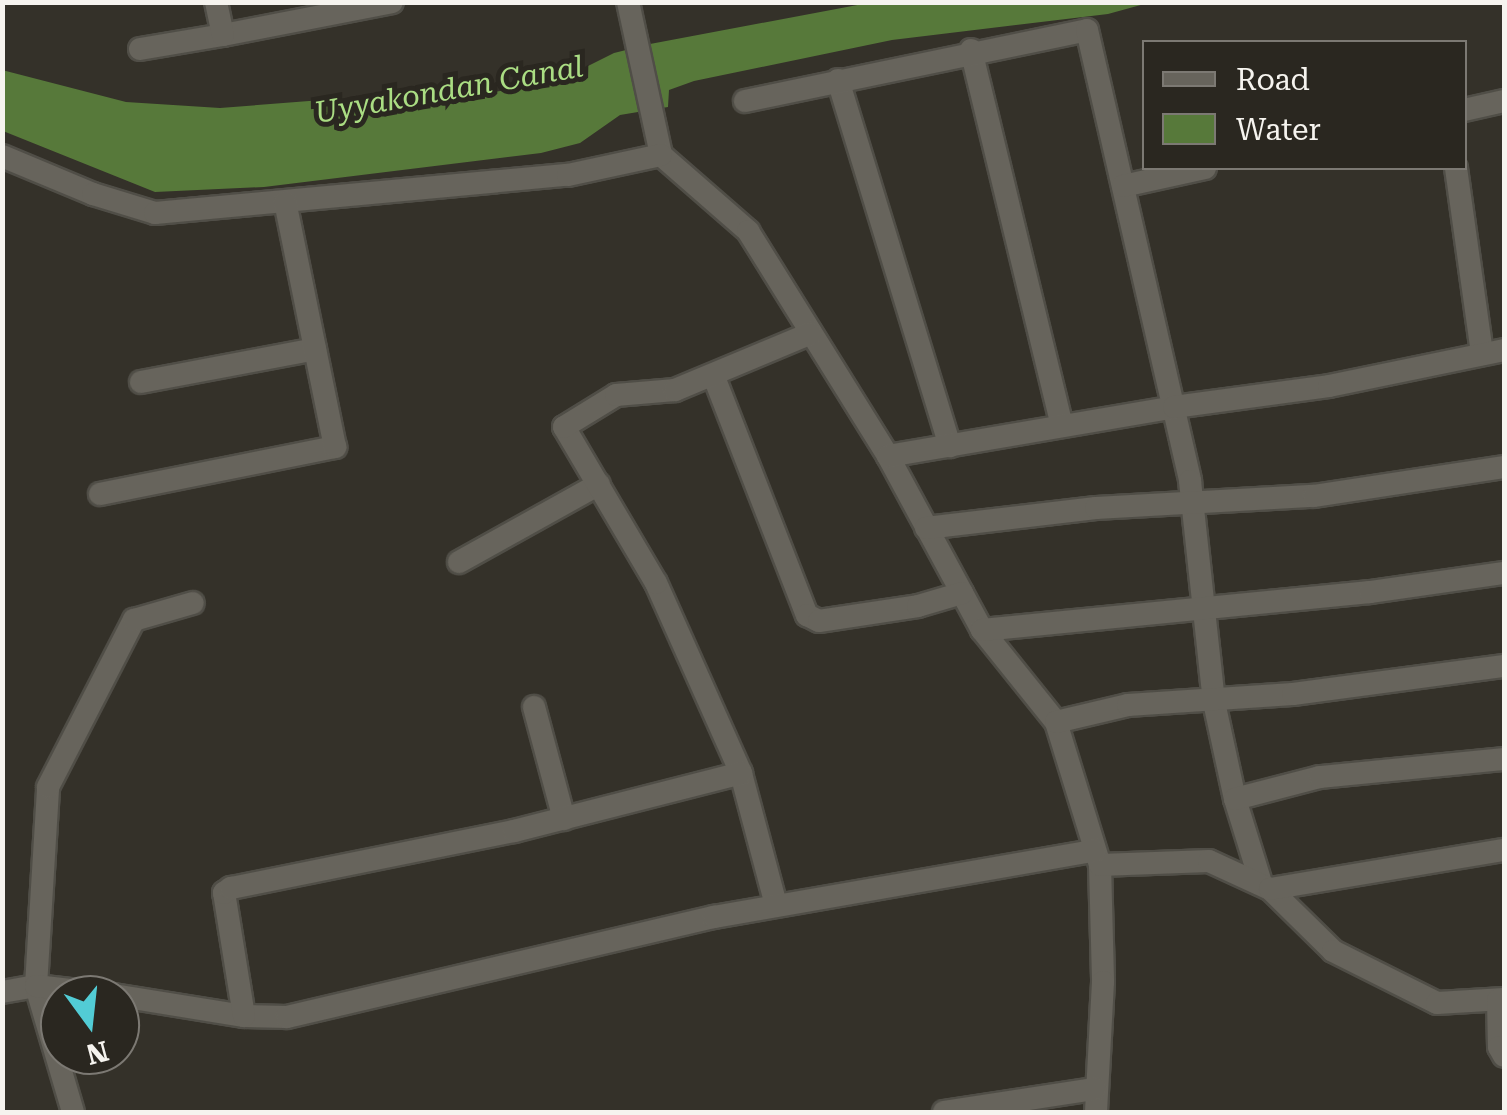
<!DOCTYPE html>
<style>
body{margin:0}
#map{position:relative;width:1507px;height:1115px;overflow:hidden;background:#343129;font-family:"Roboto Serif",serif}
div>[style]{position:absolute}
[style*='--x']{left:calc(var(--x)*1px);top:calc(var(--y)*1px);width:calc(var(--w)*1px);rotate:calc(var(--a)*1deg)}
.water>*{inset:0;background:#57793a}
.roads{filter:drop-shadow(2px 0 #504e47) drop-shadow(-2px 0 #504e47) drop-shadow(0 2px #504e47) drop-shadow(0 -2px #504e47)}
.minor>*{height:22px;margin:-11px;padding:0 11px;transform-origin:11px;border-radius:11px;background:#67645c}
span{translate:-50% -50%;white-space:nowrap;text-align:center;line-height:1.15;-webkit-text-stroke:10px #2a2720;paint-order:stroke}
.water-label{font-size:30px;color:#aadd83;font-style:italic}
.frame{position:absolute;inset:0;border:5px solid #f6f4ef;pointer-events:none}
.legend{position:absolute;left:1142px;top:40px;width:325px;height:130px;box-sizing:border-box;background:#2a2720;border:2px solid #7c7973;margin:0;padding:12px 18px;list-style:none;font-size:30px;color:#f6f4ef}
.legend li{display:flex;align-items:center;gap:20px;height:50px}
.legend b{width:50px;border:2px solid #7c7973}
.north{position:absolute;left:40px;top:975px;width:100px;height:100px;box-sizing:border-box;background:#2a2720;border:2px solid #7c7973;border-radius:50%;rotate:165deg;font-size:28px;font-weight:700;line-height:40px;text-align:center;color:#f6f4ef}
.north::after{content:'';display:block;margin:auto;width:35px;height:45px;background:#52ccd5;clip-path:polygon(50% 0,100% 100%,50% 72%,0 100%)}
</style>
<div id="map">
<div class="water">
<i style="clip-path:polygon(868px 3px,1148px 3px,1108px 14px,892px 40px,694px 81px,669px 90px,668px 107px,620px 115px,580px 143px,541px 153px,264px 187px,155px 192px,3px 131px,2px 70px,126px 102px,220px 108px,322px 100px,385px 109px,500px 91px,574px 73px,614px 53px,650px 44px)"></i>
</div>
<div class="roads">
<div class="minor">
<i style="--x:628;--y:2;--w:157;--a:77.8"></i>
<i style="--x:661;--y:155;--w:116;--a:41.1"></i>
<i style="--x:748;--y:231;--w:265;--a:58.1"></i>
<i style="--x:888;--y:456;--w:198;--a:61.6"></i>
<i style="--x:982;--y:630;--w:118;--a:51.2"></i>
<i style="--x:1056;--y:722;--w:150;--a:72.9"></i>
<i style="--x:1100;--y:865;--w:117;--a:88.5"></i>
<i style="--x:1103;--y:982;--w:130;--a:93.1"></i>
<i style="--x:223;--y:35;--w:172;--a:-11"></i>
<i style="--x:140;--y:49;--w:84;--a:-9.6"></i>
<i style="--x:223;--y:35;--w:34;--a:-102"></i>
<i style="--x:971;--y:50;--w:386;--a:76.4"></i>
<i style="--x:838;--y:80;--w:383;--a:73"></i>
<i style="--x:745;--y:101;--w:349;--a:-11.7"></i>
<i style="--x:1087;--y:30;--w:463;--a:77.1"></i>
<i style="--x:1190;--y:481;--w:222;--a:83.8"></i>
<i style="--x:1214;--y:702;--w:99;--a:77.8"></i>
<i style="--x:1235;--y:799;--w:88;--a:72.8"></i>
<i style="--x:1464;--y:110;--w:41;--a:-12.7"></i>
<i style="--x:2;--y:156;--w:99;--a:22.7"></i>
<i style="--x:93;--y:194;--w:65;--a:17"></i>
<i style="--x:155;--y:213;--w:415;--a:-5.3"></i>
<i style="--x:568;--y:175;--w:95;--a:-12.1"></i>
<i style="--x:1456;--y:168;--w:188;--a:82"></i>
<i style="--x:1123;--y:186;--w:84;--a:-12.4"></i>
<i style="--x:714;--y:377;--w:256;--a:68.7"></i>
<i style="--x:807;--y:615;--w:13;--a:27"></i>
<i style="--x:819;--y:621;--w:100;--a:-8.6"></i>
<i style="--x:918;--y:606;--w:46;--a:-16.5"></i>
<i style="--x:141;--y:382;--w:177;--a:-10.7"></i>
<i style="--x:888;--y:456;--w:290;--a:-9.7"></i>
<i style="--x:1174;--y:407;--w:156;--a:-7.7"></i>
<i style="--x:1329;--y:386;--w:179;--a:-11.6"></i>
<i style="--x:100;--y:494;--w:240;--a:-11.3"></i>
<i style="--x:335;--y:447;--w:250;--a:-101.5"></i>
<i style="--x:926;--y:528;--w:171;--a:-6.7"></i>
<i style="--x:1096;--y:508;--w:218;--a:-3.2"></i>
<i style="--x:1314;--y:496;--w:192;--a:-8.7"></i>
<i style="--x:459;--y:562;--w:160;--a:-29.1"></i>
<i style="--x:982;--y:630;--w:390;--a:-5.6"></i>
<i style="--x:1370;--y:592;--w:135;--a:-8.1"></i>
<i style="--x:534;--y:707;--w:116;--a:75"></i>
<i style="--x:1056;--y:722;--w:74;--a:-13.3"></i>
<i style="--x:1128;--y:705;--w:165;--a:-3.8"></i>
<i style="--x:1293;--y:694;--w:213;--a:-7.6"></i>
<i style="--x:1235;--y:799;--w:88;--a:-14.5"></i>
<i style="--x:1320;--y:777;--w:185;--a:-5.6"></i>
<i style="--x:1100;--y:865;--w:109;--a:-2.1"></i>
<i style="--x:1209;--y:861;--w:67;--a:24.7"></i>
<i style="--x:1270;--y:889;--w:88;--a:44.5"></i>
<i style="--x:1333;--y:951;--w:116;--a:26.6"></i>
<i style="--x:1437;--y:1003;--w:67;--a:-3.4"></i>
<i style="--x:1270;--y:889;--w:237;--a:-9.5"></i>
<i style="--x:776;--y:905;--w:137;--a:-104.9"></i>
<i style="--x:741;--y:773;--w:208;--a:-114.1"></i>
<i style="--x:656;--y:583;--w:181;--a:-120.5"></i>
<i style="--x:564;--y:427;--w:61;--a:-31.6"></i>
<i style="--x:616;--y:395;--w:59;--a:-4.8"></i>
<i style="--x:675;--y:390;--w:147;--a:-22.7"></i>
<i style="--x:2;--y:992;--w:35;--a:-10"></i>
<i style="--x:36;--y:986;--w:199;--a:-86.5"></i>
<i style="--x:48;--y:787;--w:188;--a:-62.8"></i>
<i style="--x:134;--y:620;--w:61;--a:-16.1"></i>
<i style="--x:120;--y:996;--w:126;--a:9.2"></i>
<i style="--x:244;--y:1016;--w:43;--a:1.3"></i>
<i style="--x:287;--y:1017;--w:439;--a:-13.2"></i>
<i style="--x:714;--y:917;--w:386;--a:-9.9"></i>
<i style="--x:1498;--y:1000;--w:47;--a:88.8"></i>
<i style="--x:1499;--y:1047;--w:10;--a:61"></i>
<i style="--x:244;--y:1016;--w:125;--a:-99.2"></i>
<i style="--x:224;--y:893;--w:9;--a:-36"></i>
<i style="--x:231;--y:888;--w:289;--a:-11.4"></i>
<i style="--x:514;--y:831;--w:234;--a:-14.3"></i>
<i style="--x:73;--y:1112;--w:131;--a:-106.4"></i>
<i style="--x:36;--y:986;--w:80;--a:6.5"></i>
<i style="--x:944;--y:1112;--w:153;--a:-8.7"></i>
</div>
</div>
<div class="water-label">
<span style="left:449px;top:90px;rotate:-10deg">Uyyakondan Canal</span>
</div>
<div class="frame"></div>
<ul class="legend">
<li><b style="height:12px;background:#67645c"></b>Road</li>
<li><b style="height:28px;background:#57793a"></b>Water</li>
</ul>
<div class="north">N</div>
</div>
